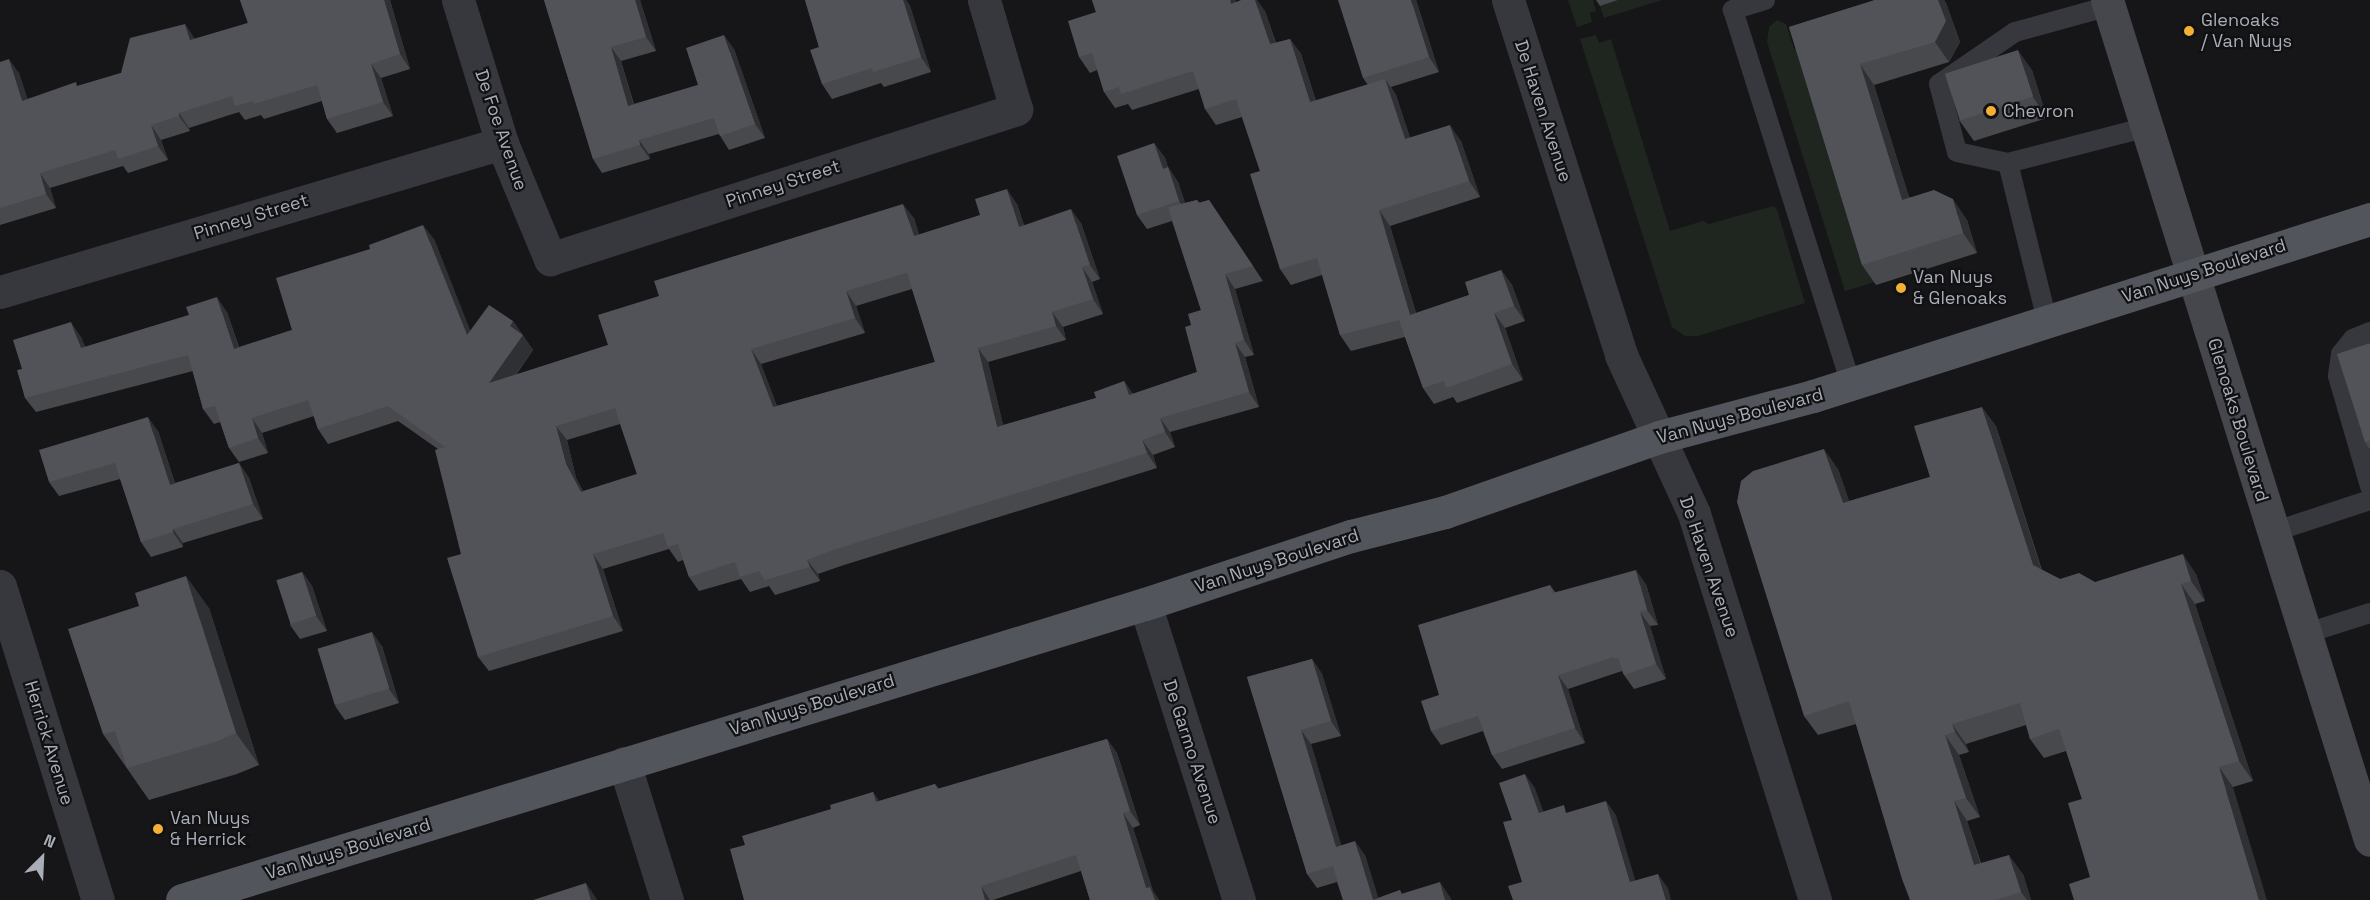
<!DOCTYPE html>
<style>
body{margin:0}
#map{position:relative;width:2370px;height:900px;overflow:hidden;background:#161618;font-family:"Space Grotesk",sans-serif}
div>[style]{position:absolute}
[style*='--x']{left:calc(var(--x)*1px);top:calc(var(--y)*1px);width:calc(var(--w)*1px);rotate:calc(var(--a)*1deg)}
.green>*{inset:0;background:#1e261f}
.service>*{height:20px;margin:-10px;padding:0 10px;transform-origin:10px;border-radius:10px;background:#37383d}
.minor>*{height:33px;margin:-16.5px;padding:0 16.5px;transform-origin:16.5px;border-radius:16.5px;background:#37383d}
.secondary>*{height:33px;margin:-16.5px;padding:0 16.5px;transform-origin:16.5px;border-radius:16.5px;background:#45474d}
.primary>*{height:33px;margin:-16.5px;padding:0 16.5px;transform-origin:16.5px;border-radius:16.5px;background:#53555c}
.wall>*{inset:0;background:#47494d}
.shaded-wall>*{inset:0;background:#2f3033}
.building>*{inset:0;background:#525359;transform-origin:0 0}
.dots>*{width:16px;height:16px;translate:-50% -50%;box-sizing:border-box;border:3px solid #111113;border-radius:50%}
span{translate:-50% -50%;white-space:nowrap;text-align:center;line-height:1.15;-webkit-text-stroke:4.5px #111113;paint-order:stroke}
.poi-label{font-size:18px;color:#a8adb8}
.left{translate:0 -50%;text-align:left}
.street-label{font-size:18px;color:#a8adb8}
.north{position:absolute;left:12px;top:828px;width:60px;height:60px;-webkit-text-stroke:4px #111113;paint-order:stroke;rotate:24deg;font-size:16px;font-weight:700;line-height:24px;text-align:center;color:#a8adb8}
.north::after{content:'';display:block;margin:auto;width:21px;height:27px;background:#a8adb8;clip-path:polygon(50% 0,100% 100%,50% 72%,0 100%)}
</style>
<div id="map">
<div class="green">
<i style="clip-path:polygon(1568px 0,1593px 0,1596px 11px,1590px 13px,1592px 22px,1577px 27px)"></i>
<i style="clip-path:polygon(1618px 0,1662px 0,1604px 18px,1600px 6px)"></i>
<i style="clip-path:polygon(1777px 20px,1786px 24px,1794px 49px,1803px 47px,1875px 282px,1845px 291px,1767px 42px,1769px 27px)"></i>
<i style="clip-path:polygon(1596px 35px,1599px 43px,1611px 39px,1670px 231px,1703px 221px,1709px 224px,1773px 206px,1777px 210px,1805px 303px,1698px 336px,1685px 336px,1672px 327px,1580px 39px)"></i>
</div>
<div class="service">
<i style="--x:1765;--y:0;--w:34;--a:163"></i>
<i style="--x:1733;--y:10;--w:392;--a:72.5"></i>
<i style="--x:2109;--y:6;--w:98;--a:164.5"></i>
<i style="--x:2015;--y:32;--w:92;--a:145.6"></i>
<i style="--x:1939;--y:84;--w:70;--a:75.2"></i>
<i style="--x:1957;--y:152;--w:52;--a:12.2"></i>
<i style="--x:2008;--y:163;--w:144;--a:-14.5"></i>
<i style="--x:2008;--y:163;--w:163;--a:76.1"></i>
<i style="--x:2370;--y:332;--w:18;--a:158"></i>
<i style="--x:2353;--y:339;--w:19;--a:129"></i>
<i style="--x:2341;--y:354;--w:22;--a:98"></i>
<i style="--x:2338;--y:376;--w:115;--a:73.8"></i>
<i style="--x:2273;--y:532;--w:102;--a:-18.3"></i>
<i style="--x:2304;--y:634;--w:69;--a:-17.7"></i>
</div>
<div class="minor">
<i style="--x:458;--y:0;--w:150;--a:72.9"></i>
<i style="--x:502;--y:143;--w:126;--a:67.5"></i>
<i style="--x:550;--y:259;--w:490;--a:-17.8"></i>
<i style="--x:1016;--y:109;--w:114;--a:-106.4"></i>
<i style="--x:1508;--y:0;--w:373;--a:72.3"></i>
<i style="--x:1621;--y:355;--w:175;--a:65.3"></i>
<i style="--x:1694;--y:514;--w:405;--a:72.6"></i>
<i style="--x:0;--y:292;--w:524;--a:-16.53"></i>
<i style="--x:0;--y:586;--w:329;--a:72.7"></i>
<i style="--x:1145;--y:604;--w:311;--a:72.4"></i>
<i style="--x:624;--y:763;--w:144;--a:72.6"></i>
</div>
<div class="secondary">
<i style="--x:2107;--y:0;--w:880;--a:72.61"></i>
</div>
<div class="primary">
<i style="--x:182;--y:900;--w:1007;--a:-17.09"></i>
<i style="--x:1145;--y:604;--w:217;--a:-18.3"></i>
<i style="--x:1351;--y:536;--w:97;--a:-14.3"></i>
<i style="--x:1445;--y:512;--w:227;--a:-19.3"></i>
<i style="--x:1659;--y:437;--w:159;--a:-14.9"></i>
<i style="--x:1813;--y:396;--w:584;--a:-17.63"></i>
</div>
<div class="wall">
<i style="clip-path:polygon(240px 0,390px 0,410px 69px,381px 78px,393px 116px,337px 133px,327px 119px,322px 101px,264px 119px,261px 115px,245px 120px,239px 112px,189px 128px,190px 131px,161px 140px,168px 160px,128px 173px,123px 166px,50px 188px,56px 208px,0 225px,0 62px,19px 73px,27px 99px,78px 86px,121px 73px,195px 39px,248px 23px)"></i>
<i style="clip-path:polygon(544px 0,640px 0,656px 51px,621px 61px,634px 104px,698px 85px,734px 49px,765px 138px,729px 150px,719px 134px,649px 154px,650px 159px,602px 173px,593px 159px)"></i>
<i style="clip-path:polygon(805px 0,906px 0,910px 6px,931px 72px,884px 87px,881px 83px,832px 99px,822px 84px,819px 47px)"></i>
<i style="clip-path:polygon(1092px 0,1235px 0,1236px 2px,1265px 11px,1276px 43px,1290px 39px,1301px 54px,1316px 101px,1368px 85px,1363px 78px,1416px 0,1439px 72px,1391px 87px,1396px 95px,1410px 138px,1461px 141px,1480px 197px,1390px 226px,1416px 313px,1469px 295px,1501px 270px,1512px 285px,1525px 321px,1505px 328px,1523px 380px,1457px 403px,1453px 397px,1434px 404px,1423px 388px,1405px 337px,1351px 351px,1340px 335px,1322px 275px,1291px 285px,1280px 269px,1260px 171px,1242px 117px,1216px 125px,1205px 109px,1199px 89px,1132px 110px,1128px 104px,1115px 108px,1104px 92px,1097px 70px,1090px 73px,1079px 57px,1096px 12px)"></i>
<i style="clip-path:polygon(1596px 0,1618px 0,1600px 6px)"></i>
<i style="clip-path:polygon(1875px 0,1944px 0,1946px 3px,1960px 42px,1949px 62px,1874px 85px,1909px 197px,1967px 220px,1977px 253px,1876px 285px,1862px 265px,1789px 27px)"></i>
<i style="clip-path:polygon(2032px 70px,2047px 118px,1974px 141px,1959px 120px)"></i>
<i style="clip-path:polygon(evenodd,1154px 143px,1165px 158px,1168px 167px,1178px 182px,1185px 203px,1197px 200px,1200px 203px,1209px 200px,1263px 281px,1235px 289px,1254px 355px,1245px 357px,1259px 407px,1170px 432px,1175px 447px,1153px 455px,1157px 468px,844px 565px,818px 574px,820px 581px,775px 595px,769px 586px,750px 592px,741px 579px,699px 591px,689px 577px,683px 560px,678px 562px,669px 549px,603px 569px,623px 631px,489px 671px,478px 657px,461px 554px,438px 449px,398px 421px,328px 444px,318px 429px,314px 416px,262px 433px,268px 453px,239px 462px,229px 448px,220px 422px,214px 424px,203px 409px,193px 371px,36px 412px,25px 398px,22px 369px,81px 337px,85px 347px,189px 315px,227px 312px,239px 347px,292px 330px,434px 239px,470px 331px,513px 321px,533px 350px,516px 375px,608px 345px,914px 218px,919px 235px,1017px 204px,1024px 225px,1081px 223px,1100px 279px,1092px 282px,1103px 314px,1063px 327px,1066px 340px,988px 362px,1003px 425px,1096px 398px,1124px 381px,1133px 394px,1197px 372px,1191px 325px,1201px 310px,1172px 221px,1147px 229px,1137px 215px,1154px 143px,912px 289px,935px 362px,777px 406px,761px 364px,865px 333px,856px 306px,912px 289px,1154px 143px,620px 424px,637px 474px,583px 491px,576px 478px,567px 440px,620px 424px)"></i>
<i style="clip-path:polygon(2370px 343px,2370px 450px,2365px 442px)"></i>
<i style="clip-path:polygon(1996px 426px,2042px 570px,2060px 579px,2095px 582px,2196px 574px,2205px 601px,2195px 604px,2253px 781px,2233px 787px,2090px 877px,2082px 799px,2066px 751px,2044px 758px,2030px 739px,2026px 725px,1966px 744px,1969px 752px,1959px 755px,1980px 817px,1967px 821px,1981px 863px,2023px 874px,2031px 900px,1910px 900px,1856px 724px,1818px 735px,1804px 716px,1838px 469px,1849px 501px,1930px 477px)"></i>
<i style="clip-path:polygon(158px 431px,175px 483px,239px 463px,249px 478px,263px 519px,183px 543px,183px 547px,151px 557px,141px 542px,120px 479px,59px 496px,49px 482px)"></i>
<i style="clip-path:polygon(302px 572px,312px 586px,327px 631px,300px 639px,290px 625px)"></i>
<i style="clip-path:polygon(1646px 584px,1658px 625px,1650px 626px,1666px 679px,1634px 689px,1624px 675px,1622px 671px,1568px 689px,1585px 743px,1502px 769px,1492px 755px,1483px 731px,1441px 745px,1431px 731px,1439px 695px,1550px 585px,1555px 592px)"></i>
<i style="clip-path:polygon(209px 608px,259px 765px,237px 774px,149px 800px,103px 734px)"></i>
<i style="clip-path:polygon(382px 646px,399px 703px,345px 720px,335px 706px)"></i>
<i style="clip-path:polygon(1312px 659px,1322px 674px,1341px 736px,1311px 744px,1341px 845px,1365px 855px,1378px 898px,1400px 890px,1402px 894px,1450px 897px,1451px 900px,1343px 900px,1337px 882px,1317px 888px,1307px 874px,1247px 677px)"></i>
<i style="clip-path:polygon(1107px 739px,1117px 753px,1140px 825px,1133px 828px,1153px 891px,1159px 900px,1090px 900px,1081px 871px,993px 900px,744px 900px,745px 845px,873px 792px,879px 801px,935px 784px,939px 789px)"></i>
</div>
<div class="shaded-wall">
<i style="clip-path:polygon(384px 0,390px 0,410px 69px,400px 54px)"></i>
<i style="clip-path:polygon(635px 0,640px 0,656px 51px,646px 37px)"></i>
<i style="clip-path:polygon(903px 0,906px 0,910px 6px,931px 72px,921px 57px)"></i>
<i style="clip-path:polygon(1230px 0,1235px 0,1242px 19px,1231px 4px)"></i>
<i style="clip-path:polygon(1255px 0,1257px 0,1265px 11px,1281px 60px,1270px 44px)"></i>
<i style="clip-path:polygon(1411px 0,1416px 0,1439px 72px,1429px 57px)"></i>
<i style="clip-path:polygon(1938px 0,1944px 0,1946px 3px,1960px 42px,1949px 62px,1935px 42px)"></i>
<i style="clip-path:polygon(185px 24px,195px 39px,190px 40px)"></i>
<i style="clip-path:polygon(724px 35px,734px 49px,765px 138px,755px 124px)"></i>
<i style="clip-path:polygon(1290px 39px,1301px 54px,1321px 118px,1310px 102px)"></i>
<i style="clip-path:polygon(611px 47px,621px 61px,638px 120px,628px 106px)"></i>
<i style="clip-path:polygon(2018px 50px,2032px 70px,2047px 118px,2033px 97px)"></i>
<i style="clip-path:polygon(9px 59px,19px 73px,33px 115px,22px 101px)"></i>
<i style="clip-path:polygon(371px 64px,381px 78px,393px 116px,383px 102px)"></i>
<i style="clip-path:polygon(1860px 64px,1874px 85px,1916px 220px,1902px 200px)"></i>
<i style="clip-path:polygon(1385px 79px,1396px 95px,1416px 155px,1405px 139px)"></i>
<i style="clip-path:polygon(179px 113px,189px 128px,190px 131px,179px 116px)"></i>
<i style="clip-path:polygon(151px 125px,161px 140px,168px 160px,158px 146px)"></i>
<i style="clip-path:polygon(1450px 125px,1461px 141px,1480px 197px,1469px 181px)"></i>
<i style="clip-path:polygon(639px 140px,649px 154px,650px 159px,640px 145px)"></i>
<i style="clip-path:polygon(1154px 143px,1165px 158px,1173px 183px,1163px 169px)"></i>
<i style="clip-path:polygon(1168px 167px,1178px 182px,1189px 215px,1179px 201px)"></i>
<i style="clip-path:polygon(40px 173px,50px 188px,56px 208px,46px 194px)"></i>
<i style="clip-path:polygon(1007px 189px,1017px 204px,1029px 242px,1019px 227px)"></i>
<i style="clip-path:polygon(1953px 199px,1967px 220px,1977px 253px,1963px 233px)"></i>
<i style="clip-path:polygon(903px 204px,914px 218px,924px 251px,914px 236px)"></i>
<i style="clip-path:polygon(1071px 209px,1081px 223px,1100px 279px,1090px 265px)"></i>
<i style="clip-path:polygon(1379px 210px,1390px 226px,1421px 331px,1410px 315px)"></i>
<i style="clip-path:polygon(423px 225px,434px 239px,478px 350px,467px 335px)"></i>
<i style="clip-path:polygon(1082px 267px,1092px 282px,1103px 314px,1093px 299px)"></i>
<i style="clip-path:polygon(1501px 270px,1512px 285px,1525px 321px,1514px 306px)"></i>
<i style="clip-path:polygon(1225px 274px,1235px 289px,1254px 355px,1244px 340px)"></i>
<i style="clip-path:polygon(846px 291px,856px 306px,865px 333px,855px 318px)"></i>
<i style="clip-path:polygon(217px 297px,227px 312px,244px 364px,234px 349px)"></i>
<i style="clip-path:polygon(1052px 312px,1063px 327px,1066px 340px,1056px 326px)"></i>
<i style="clip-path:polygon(1494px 313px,1505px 328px,1523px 380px,1512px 364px)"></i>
<i style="clip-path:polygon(513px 321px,533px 350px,499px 398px,489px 383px,510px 326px)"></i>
<i style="clip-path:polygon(71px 322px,81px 337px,91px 363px,81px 348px)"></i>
<i style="clip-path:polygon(1235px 343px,1245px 357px,1259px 407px,1249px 392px)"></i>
<i style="clip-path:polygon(978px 348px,988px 362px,1007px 441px,997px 427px)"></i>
<i style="clip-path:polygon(751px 349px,761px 364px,783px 422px,773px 407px)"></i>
<i style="clip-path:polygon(1124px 381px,1134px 396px,1129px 395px)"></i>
<i style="clip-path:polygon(1982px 407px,1996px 426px,2046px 585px,2033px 565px)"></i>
<i style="clip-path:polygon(148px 417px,158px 431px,180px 499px,170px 485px)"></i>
<i style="clip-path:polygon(252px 418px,262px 433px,268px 453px,258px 438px)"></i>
<i style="clip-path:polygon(1160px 418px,1170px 432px,1175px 447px,1165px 432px)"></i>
<i style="clip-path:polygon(556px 426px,567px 440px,576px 478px,591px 506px,581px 492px,566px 464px)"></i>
<i style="clip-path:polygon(1142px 440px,1153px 455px,1157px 468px,1147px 453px)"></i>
<i style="clip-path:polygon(1824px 449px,1838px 469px,1857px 523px,1843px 503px)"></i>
<i style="clip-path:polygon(239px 463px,249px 478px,263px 519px,253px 504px)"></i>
<i style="clip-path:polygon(173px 529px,183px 543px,183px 547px,173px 532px)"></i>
<i style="clip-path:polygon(593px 554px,603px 569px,623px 631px,613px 616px)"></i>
<i style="clip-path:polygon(2183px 554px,2196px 574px,2205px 601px,2191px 581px)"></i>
<i style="clip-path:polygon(807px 560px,818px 574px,820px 581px,810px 567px)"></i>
<i style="clip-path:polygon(1636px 570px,1646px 584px,1658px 625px,1647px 610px)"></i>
<i style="clip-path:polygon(302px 572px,312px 586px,327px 631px,316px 616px)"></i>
<i style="clip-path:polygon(186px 576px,209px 608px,259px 765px,236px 733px)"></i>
<i style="clip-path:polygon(2181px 584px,2195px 604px,2253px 781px,2239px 761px)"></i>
<i style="clip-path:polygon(1640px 612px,1650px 626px,1666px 679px,1656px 664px)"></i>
<i style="clip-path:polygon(372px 632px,382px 646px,399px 703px,389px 689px)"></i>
<i style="clip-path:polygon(1312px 659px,1322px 674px,1341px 736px,1331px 721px)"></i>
<i style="clip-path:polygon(1558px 675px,1568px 689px,1585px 743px,1575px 728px)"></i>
<i style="clip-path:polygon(1952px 724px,1966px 744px,1969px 752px,1955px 732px)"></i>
<i style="clip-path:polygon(1301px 730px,1311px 744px,1346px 861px,1336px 847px)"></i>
<i style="clip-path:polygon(1945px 735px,1959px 755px,1980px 817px,1966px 798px)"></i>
<i style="clip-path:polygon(1107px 739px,1117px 753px,1140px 825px,1130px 811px)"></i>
<i style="clip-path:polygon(2219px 767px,2233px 787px,2267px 900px,2259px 900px)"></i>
<i style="clip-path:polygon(1525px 774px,1535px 788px,1549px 827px,1539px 813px)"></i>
<i style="clip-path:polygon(873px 792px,883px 807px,876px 802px)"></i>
<i style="clip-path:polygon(1606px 801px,1616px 815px,1640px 896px,1630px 882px)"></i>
<i style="clip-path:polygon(1954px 801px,1967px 821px,1987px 885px,1974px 865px)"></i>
<i style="clip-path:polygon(1123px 813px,1133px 828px,1153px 891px,1159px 900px,1155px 900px,1146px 888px)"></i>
<i style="clip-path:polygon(1355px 841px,1365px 855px,1379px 900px,1373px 900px)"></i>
<i style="clip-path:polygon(2009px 855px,2023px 874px,2031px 900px,2027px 900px,2021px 892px)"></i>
<i style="clip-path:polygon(1658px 874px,1668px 888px,1671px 900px,1666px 900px)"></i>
<i style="clip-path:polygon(1440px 882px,1450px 897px,1451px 900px,1445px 900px)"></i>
<i style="clip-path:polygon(586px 883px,596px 898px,597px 900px,591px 900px)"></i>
<i style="clip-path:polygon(981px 886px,990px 900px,985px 900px)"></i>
</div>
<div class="building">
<i style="clip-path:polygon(240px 0,384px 0,400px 54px,371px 64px,383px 102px,327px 119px,317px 85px,254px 104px,253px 101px,235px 106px,232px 96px,179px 113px,179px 116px,151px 125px,158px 146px,118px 159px,115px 150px,40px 173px,46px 194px,0 208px,0 62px,9px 59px,22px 101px,76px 82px,77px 86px,121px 73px,130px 38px,185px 24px,190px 40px,248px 23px)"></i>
<i style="clip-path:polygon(544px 0,635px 0,646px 37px,611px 47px,628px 106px,698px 85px,686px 48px,724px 35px,755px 124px,720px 136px,714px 118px,639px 140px,640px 145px,593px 159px)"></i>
<i style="clip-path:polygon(805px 0,903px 0,921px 57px,873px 72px,872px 68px,822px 84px,810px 50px,819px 47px)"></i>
<i style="clip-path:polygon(1092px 0,1230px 0,1231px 4px,1241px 0,1255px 0,1270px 44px,1290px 39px,1310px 102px,1385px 79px,1405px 139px,1450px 125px,1469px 181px,1379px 210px,1410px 315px,1469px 295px,1465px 282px,1501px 270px,1514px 306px,1494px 313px,1512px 364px,1446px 388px,1444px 381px,1423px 388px,1399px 320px,1340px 335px,1317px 258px,1280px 269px,1250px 174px,1260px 171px,1236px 99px,1205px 109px,1193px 71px,1121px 94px,1119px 87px,1104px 92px,1092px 53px,1079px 57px,1068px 21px,1096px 12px)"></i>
<i style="clip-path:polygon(1338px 0,1411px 0,1429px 57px,1363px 78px)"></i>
<i style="clip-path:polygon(1875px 0,1938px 0,1946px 21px,1935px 42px,1860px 64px,1902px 200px,1934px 190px,1953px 199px,1963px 233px,1862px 265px,1789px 27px)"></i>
<i style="left:2018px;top:50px;width:49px;height:77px;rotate:72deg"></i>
<i style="clip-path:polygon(1154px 143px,1163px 169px,1168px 167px,1179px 201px,1137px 215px,1117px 156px)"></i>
<i style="clip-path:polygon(evenodd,1007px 189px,1019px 227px,1071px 209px,1090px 265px,1082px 267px,1093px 299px,1052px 312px,1056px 326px,978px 348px,997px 427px,1096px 398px,1094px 392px,1124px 381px,1129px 395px,1197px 372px,1185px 327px,1191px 325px,1188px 314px,1201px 310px,1168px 207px,1197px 200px,1198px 203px,1209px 200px,1253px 266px,1225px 274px,1244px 340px,1235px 343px,1249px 392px,1160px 418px,1165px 432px,1142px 440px,1147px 453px,833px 550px,807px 560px,810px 567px,765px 580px,759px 571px,740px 577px,735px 562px,689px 577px,678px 544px,668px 547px,663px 533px,593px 554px,613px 616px,478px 657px,447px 558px,461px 554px,435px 450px,445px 447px,388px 406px,318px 429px,308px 400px,252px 418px,258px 438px,229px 448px,215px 406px,203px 409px,188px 355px,25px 398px,17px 370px,22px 369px,13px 340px,71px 322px,81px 348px,189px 315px,186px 307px,217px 297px,234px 349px,292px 330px,276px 278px,370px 249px,369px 245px,423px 225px,467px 335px,489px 305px,513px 321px,510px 326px,523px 335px,489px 383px,608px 345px,598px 315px,659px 296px,654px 281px,903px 204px,914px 236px,980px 215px,975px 199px,1007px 189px,907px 273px,935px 362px,773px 407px,751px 349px,855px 318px,846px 291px,907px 273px,1007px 189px,615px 408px,637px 474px,581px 492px,566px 464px,556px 426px,615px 408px)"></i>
<i style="clip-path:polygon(2370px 343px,2370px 440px,2365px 442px,2337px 354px)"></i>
<i style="clip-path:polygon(1982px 407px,2033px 565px,2060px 579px,2079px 573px,2095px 582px,2183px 554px,2191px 581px,2181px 584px,2239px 761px,2219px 767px,2259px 900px,2074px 900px,2069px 884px,2090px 877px,2068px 803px,2082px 799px,2059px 729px,2030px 739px,2020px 703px,1952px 724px,1955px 732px,1945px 735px,1966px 798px,1954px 801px,1974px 865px,2009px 855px,2021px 892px,1996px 900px,1910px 900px,1902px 879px,1849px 701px,1804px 716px,1737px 502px,1741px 481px,1753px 471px,1824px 449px,1843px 503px,1930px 477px,1914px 426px)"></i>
<i style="clip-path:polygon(148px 417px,170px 485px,239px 463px,253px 504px,173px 529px,173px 532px,141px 542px,115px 463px,49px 482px,39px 450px)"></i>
<i style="clip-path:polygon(1636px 570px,1647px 610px,1640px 612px,1656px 664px,1624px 675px,1618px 658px,1615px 659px,1614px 657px,1558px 675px,1575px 728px,1492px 755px,1478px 716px,1431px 731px,1421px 701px,1439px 695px,1418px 625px,1550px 585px,1553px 593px)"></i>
<i style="left:302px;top:572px;width:46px;height:27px;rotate:72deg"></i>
<i style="clip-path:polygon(186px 576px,236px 733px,215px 742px,127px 768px,115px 731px,103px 734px,68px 629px,139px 606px,135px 593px)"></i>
<i style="left:372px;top:632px;width:59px;height:57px;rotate:73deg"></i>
<i style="clip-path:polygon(1312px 659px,1331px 721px,1301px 730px,1336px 847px,1355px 841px,1373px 900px,1400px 890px,1401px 894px,1440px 882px,1445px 900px,1343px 900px,1333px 866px,1307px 874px,1247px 677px)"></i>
<i style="clip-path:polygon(1107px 739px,1130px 811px,1123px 813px,1146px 888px,1150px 887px,1155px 900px,1090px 900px,1076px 855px,981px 886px,985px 900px,744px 900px,730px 849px,745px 845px,742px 836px,831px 809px,830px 805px,873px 792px,876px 802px,935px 784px,937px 789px)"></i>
<i style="clip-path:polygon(1525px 774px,1539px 813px,1564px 805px,1566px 813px,1606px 801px,1630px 882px,1658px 874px,1666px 900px,1513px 900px,1508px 886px,1522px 882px,1503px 822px,1512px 820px,1499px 783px)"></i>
<i style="clip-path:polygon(586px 883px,591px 900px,533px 900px)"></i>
</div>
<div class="dots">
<i style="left:2189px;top:31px;background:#f2b134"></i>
<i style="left:1991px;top:111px;background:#f2b134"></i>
<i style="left:1901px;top:288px;background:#f2b134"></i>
<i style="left:158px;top:829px;background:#f2b134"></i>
</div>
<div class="poi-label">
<span class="left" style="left:2201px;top:31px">Glenoaks<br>/ Van Nuys</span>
<span class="left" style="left:2003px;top:111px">Chevron</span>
<span class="left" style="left:1913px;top:288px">Van Nuys<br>&amp; Glenoaks</span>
<span class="left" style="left:170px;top:829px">Van Nuys<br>&amp; Herrick</span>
</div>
<div class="street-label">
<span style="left:1543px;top:111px;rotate:72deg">De Haven Avenue</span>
<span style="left:501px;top:130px;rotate:71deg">De Foe Avenue</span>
<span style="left:783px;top:184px;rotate:-18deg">Pinney Street</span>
<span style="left:251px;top:217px;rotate:-17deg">Pinney Street</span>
<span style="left:2204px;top:271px;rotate:-18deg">Van Nuys Boulevard</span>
<span style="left:1740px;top:416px;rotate:-15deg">Van Nuys Boulevard</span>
<span style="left:2238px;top:420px;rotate:73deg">Glenoaks Boulevard</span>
<span style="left:1277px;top:561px;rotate:-18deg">Van Nuys Boulevard</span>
<span style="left:1709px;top:567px;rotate:71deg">De Haven Avenue</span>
<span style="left:812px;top:705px;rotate:-17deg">Van Nuys Boulevard</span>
<span style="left:49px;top:743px;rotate:73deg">Herrick Avenue</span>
<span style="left:1192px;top:752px;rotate:72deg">De Garmo Avenue</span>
<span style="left:348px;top:849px;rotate:-17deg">Van Nuys Boulevard</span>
</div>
<div class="north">N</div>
</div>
